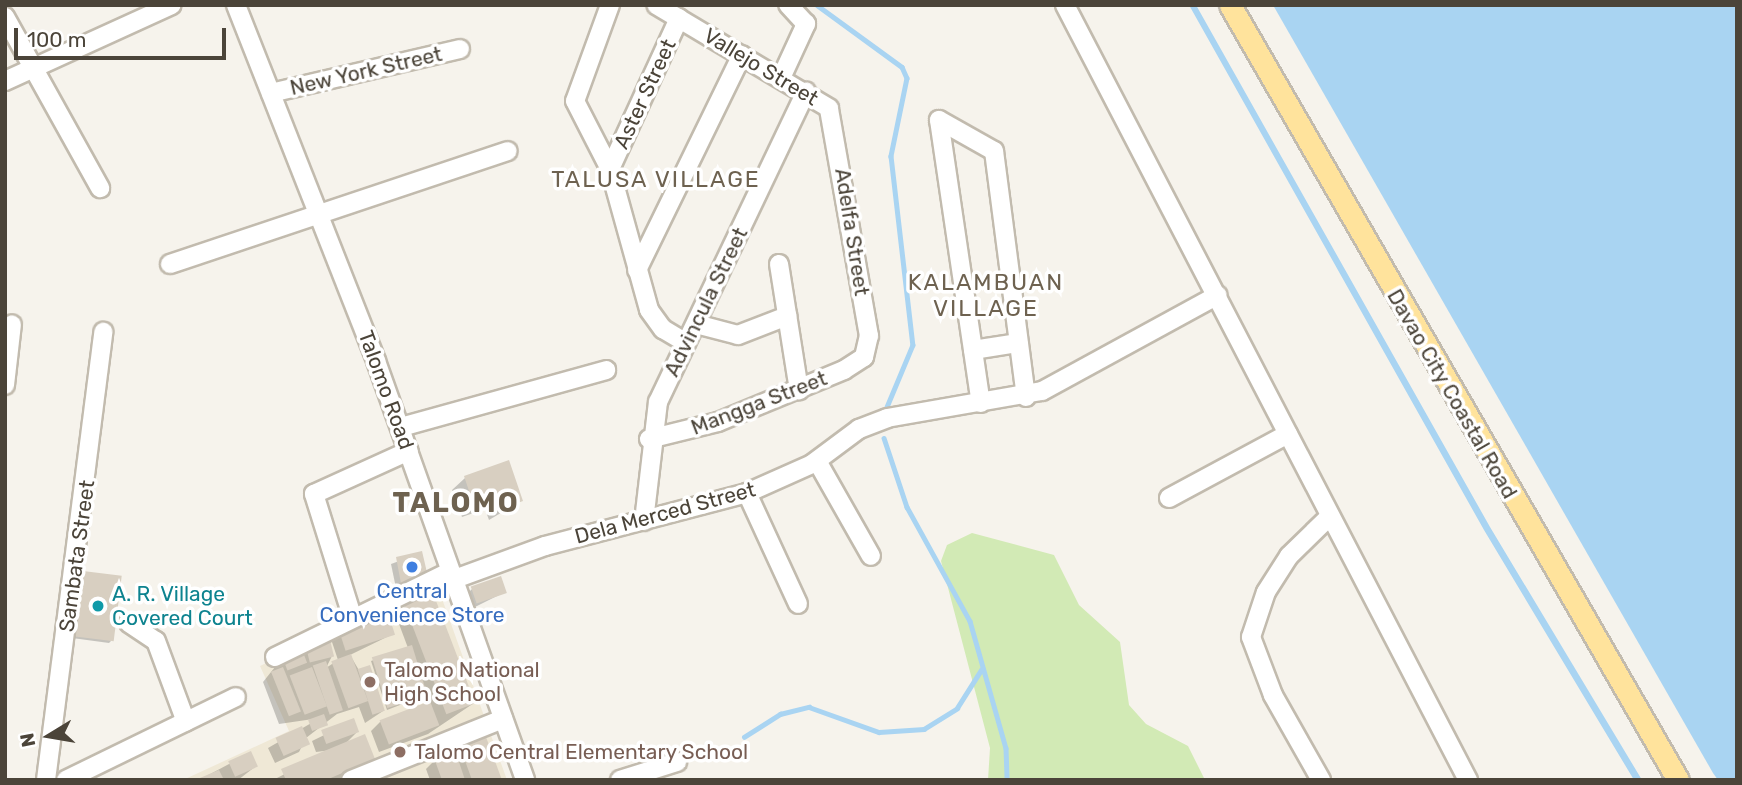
<!DOCTYPE html>
<style>
body{margin:0}
#map{position:relative;width:1742px;height:785px;overflow:hidden;background:#f6f3ec;font-family:Rubik,sans-serif}
div>[style]{position:absolute}
[style*='--x']{left:calc(var(--x)*1px);top:calc(var(--y)*1px);width:calc(var(--w)*1px);rotate:calc(var(--a)*1deg)}
.education>*{inset:0;background:#efe8d6}
.green>*{inset:0;background:#d2eab5}
.water>*{inset:0;background:#a9d4f2}
.shadow>*{inset:0;background:#0003}
.stream>*{height:4.5px;margin:-2.25px;padding:0 2.25px;transform-origin:2.25px;border-radius:2.25px;background:#a9d4f2}
.building>*{inset:0;background:#d8cfc1;transform-origin:0 0}
.roads{filter:drop-shadow(2px 0 #c2bbae) drop-shadow(-2px 0 #c2bbae) drop-shadow(0 2px #c2bbae) drop-shadow(0 -2px #c2bbae)}
.minor>*{height:18px;margin:-9px;padding:0 9px;transform-origin:9px;border-radius:9px;background:#fff}
.major>*{height:21px;margin:-10.5px;padding:0 10.5px;transform-origin:10.5px;border-radius:10.5px;background:#ffe39c}
.dots>*{width:19px;height:19px;translate:-50% -50%;box-sizing:border-box;border:4px solid #fff;border-radius:50%}
span{translate:-50% -50%;white-space:nowrap;text-align:center;line-height:1.15;-webkit-text-stroke:7px #fff;paint-order:stroke}
.street-label{font-size:21px;color:#4b4439}
.shop-label{font-size:21px;color:#366cbe}
.culture-label{font-size:21px;color:#0d838f}
.left{translate:0 -50%;text-align:left}
.education-label{font-size:21px;color:#785e54}
.neighbourhood-label{font-size:23px;color:#6e6250;letter-spacing:2px}
.district-label{font-size:28px;color:#6e6250;font-weight:700;letter-spacing:2px}
.frame{position:absolute;inset:0;border:7px solid #4b4439;pointer-events:none}
.north{position:absolute;left:14px;top:701px;width:70px;height:70px;-webkit-text-stroke:5px #fff;paint-order:stroke;rotate:259deg;font-size:19px;font-weight:700;line-height:28px;text-align:center;color:#4b4439}
.north::after{content:'';display:block;margin:auto;width:24px;height:32px;background:#4b4439;clip-path:polygon(50% 0,100% 100%,50% 72%,0 100%)}
.scale{position:absolute;left:14px;top:28px;width:212px;height:32px;box-sizing:border-box;border:4px solid #4b4439;border-top:0;padding-left:9px;font-size:21px;line-height:24px;white-space:nowrap;color:#4b4439;-webkit-text-stroke:5px #fff;paint-order:stroke}
</style>
<div id="map">
<div class="education">
<i style="clip-path:polygon(436px 582px,507px 780px,183px 780px,289px 731px,260px 666px)"></i>
</div>
<div class="green">
<i style="clip-path:polygon(972px 533px,1054px 555px,1079px 605px,1120px 642px,1129px 705px,1146px 724px,1188px 746px,1205px 780px,988px 780px,990px 748px,941px 561px,947px 545px)"></i>
</div>
<div class="water">
<i style="clip-path:polygon(1189px 5px,1196px 5px,1490px 527px,1642px 780px,1634px 780px,1484px 530px)"></i>
<i style="clip-path:polygon(1273px 5px,1737px 5px,1737px 780px,1718px 780px,1713px 773px)"></i>
</div>
<div class="shadow">
<i style="clip-path:polygon(465px 478px,521px 501px,489px 520px,485px 509px,462px 517px,452px 490px)"></i>
<i style="clip-path:polygon(421px 553px,397px 593px,391px 564px)"></i>
<i style="clip-path:polygon(83px 573px,111px 641px,109px 643px,72px 638px)"></i>
<i style="clip-path:polygon(472px 589px,505px 592px,471px 609px,466px 595px)"></i>
<i style="clip-path:polygon(405px 607px,474px 703px,428px 734px,379px 752px,371px 731px,380px 722px,429px 703px,426px 695px,387px 710px,371px 661px,408px 648px,396px 616px)"></i>
<i style="clip-path:polygon(339px 627px,393px 634px,350px 655px,383px 711px,365px 723px,359px 707px,337px 714px,306px 738px,299px 752px,275px 763px,268px 748px,320px 718px,279px 724px,263px 682px,283px 657px,301px 649px,332px 656px,326px 668px,338px 660px,330px 636px)"></i>
<i style="clip-path:polygon(353px 721px,357px 732px,344px 745px,373px 759px,364px 768px,335px 780px,273px 780px,332px 750px,316px 752px,312px 741px)"></i>
<i style="clip-path:polygon(461px 748px,500px 780px,430px 780px,426px 769px,435px 760px)"></i>
<i style="clip-path:polygon(229px 764px,256px 766px,238px 780px,199px 780px)"></i>
</div>
<div class="stream">
<i style="--x:817;--y:5;--w:105;--a:36.1"></i>
<i style="--x:902;--y:67;--w:12;--a:66"></i>
<i style="--x:907;--y:78;--w:80;--a:101.6"></i>
<i style="--x:891;--y:156;--w:190;--a:83.4"></i>
<i style="--x:913;--y:345;--w:73;--a:112.7"></i>
<i style="--x:884;--y:438;--w:73;--a:71.6"></i>
<i style="--x:907;--y:507;--w:130;--a:61.1"></i>
<i style="--x:970;--y:621;--w:132;--a:74.2"></i>
<i style="--x:1006;--y:748;--w:32;--a:88"></i>
<i style="--x:744;--y:737;--w:43;--a:-32.6"></i>
<i style="--x:780;--y:714;--w:30;--a:-14"></i>
<i style="--x:809;--y:707;--w:74;--a:19.7"></i>
<i style="--x:879;--y:732;--w:45;--a:-3.8"></i>
<i style="--x:924;--y:729;--w:39;--a:-32"></i>
<i style="--x:957;--y:708;--w:45;--a:-57.7"></i>
</div>
<div class="building">
<i style="clip-path:polygon(509px 460px,523px 501px,501px 509px,497px 498px,474px 506px,464px 476px)"></i>
<i style="clip-path:polygon(422px 551px,428px 577px,402px 589px,396px 557px)"></i>
<i style="left:83px;top:571px;width:39px;height:66px;rotate:7deg"></i>
<i style="left:501px;top:576px;width:18px;height:32px;rotate:71deg"></i>
<i style="left:433px;top:593px;width:118px;height:31px;rotate:69deg"></i>
<i style="left:387px;top:610px;width:26px;height:52px;rotate:72deg"></i>
<i style="left:329px;top:636px;width:21px;height:25px;rotate:76deg"></i>
<i style="left:412px;top:645px;width:53px;height:42px;rotate:73deg"></i>
<i style="left:301px;top:647px;width:17px;height:21px;rotate:69deg"></i>
<i style="left:351px;top:654px;width:50px;height:21px;rotate:70deg"></i>
<i style="left:326px;top:661px;width:52px;height:14px;rotate:71deg"></i>
<i style="left:370px;top:665px;width:48px;height:13px;rotate:72deg"></i>
<i style="left:283px;top:667px;width:48px;height:13px;rotate:68deg"></i>
<i style="left:312px;top:667px;width:42px;height:24px;rotate:69deg"></i>
<i style="left:430px;top:701px;width:26px;height:54px;rotate:69deg"></i>
<i style="left:324px;top:714px;width:12px;height:17px;rotate:70deg"></i>
<i style="left:354px;top:718px;width:15px;height:35px;rotate:70deg"></i>
<i style="left:302px;top:726px;width:20px;height:29px;rotate:66deg"></i>
<i style="clip-path:polygon(365px 734px,375px 759px,326px 780px,286px 780px,281px 769px)"></i>
<i style="clip-path:polygon(486px 737px,502px 780px,472px 780px,460px 747px)"></i>
<i style="clip-path:polygon(455px 750px,465px 780px,442px 780px,434px 758px)"></i>
<i style="left:251px;top:751px;width:17px;height:25px;rotate:66deg"></i>
<i style="clip-path:polygon(219px 770px,224px 780px,195px 780px)"></i>
</div>
<div class="roads">
<div class="minor">
<i style="--x:236;--y:5;--w:383;--a:68.5"></i>
<i style="--x:376;--y:361;--w:445;--a:70.4"></i>
<i style="--x:610;--y:5;--w:102;--a:110"></i>
<i style="--x:575;--y:101;--w:76;--a:62.8"></i>
<i style="--x:610;--y:169;--w:146;--a:74.5"></i>
<i style="--x:649;--y:310;--w:24;--a:54"></i>
<i style="--x:663;--y:329;--w:27;--a:31"></i>
<i style="--x:1065;--y:5;--w:874;--a:62.53"></i>
<i style="--x:5;--y:17;--w:196;--a:60.9"></i>
<i style="--x:781;--y:78;--w:60;--a:-65.2"></i>
<i style="--x:806;--y:24;--w:26;--a:-133"></i>
<i style="--x:5;--y:81;--w:183;--a:-24.5"></i>
<i style="--x:271;--y:93;--w:194;--a:-13.1"></i>
<i style="--x:939;--y:120;--w:63;--a:29.4"></i>
<i style="--x:994;--y:151;--w:248;--a:82.6"></i>
<i style="--x:939;--y:120;--w:286;--a:81.6"></i>
<i style="--x:610;--y:169;--w:166;--a:-65.4"></i>
<i style="--x:170;--y:264;--w:356;--a:-18.5"></i>
<i style="--x:779;--y:264;--w:128;--a:81"></i>
<i style="--x:637;--y:270;--w:239;--a:-64"></i>
<i style="--x:696;--y:324;--w:43;--a:14.7"></i>
<i style="--x:738;--y:335;--w:53;--a:-21.2"></i>
<i style="--x:973;--y:350;--w:46;--a:-8.8"></i>
<i style="--x:5;--y:385;--w:61;--a:-83.5"></i>
<i style="--x:401;--y:427;--w:213;--a:-15.5"></i>
<i style="--x:649;--y:439;--w:71;--a:-13.8"></i>
<i style="--x:718;--y:422;--w:136;--a:-22.4"></i>
<i style="--x:844;--y:370;--w:24;--a:-33"></i>
<i style="--x:864;--y:357;--w:22;--a:-77"></i>
<i style="--x:869;--y:336;--w:231;--a:-100"></i>
<i style="--x:829;--y:108;--w:201;--a:-149.2"></i>
<i style="--x:817;--y:461;--w:109;--a:60.4"></i>
<i style="--x:747;--y:493;--w:122;--a:65.3"></i>
<i style="--x:1169;--y:498;--w:135;--a:-28.3"></i>
<i style="--x:644;--y:521;--w:120;--a:-83.3"></i>
<i style="--x:658;--y:402;--w:344;--a:-64.5"></i>
<i style="--x:452;--y:580;--w:99;--a:-20.1"></i>
<i style="--x:545;--y:546;--w:209;--a:-14.7"></i>
<i style="--x:747;--y:493;--w:71;--a:-24"></i>
<i style="--x:812;--y:464;--w:59;--a:-36.7"></i>
<i style="--x:859;--y:429;--w:30;--a:-21"></i>
<i style="--x:887;--y:418;--w:157;--a:-9.9"></i>
<i style="--x:1042;--y:391;--w:200;--a:-28.6"></i>
<i style="--x:352;--y:616;--w:128;--a:-107.3"></i>
<i style="--x:314;--y:494;--w:104;--a:-24.4"></i>
<i style="--x:129;--y:623;--w:32;--a:34"></i>
<i style="--x:156;--y:641;--w:86;--a:69.7"></i>
<i style="--x:275;--y:657;--w:194;--a:-26"></i>
<i style="--x:46;--y:780;--w:452;--a:-82.7"></i>
<i style="--x:66;--y:780;--w:189;--a:-26"></i>
<i style="--x:351;--y:780;--w:164;--a:-21.9"></i>
<i style="--x:620;--y:780;--w:60;--a:-17.5"></i>
<i style="--x:1321;--y:780;--w:98;--a:-119.5"></i>
<i style="--x:1273;--y:695;--w:62;--a:-110.8"></i>
<i style="--x:1251;--y:637;--w:47;--a:-71.6"></i>
<i style="--x:1266;--y:592;--w:43;--a:-57.4"></i>
<i style="--x:1289;--y:556;--w:56;--a:-44.3"></i>
</div>
<div class="major">
<i style="--x:1230;--y:5;--w:895;--a:59.97"></i>
</div>
</div>
<div class="dots">
<i style="left:412px;top:567px;background:#3f7fe0"></i>
<i style="left:98px;top:606px;background:#0f9aa8"></i>
<i style="left:370px;top:682px;background:#8d6e63"></i>
<i style="left:400px;top:752px;background:#8d6e63"></i>
</div>
<div class="street-label">
<span style="left:761px;top:67px;rotate:31deg">Vallejo Street</span>
<span style="left:366px;top:71px;rotate:-13deg">New York Street</span>
<span style="left:645px;top:94px;rotate:-65deg">Aster Street</span>
<span style="left:852px;top:232px;rotate:81deg">Adelfa Street</span>
<span style="left:706px;top:302px;rotate:-64deg">Advincula Street</span>
<span style="left:386px;top:390px;rotate:70deg">Talomo Road</span>
<span style="left:1452px;top:394px;rotate:60deg">Davao City Coastal Road</span>
<span style="left:759px;top:403px;rotate:-21deg">Mangga Street</span>
<span style="left:665px;top:513px;rotate:-15deg">Dela Merced Street</span>
<span style="left:77px;top:556px;rotate:-82deg">Sambata Street</span>
</div>
<div class="shop-label">
<span style="left:412px;top:603px">Central<br>Convenience Store</span>
</div>
<div class="culture-label">
<span class="left" style="left:112px;top:606px">A. R. Village<br>Covered Court</span>
</div>
<div class="education-label">
<span class="left" style="left:384px;top:682px">Talomo National<br>High School</span>
<span class="left" style="left:414px;top:752px">Talomo Central Elementary School</span>
</div>
<div class="neighbourhood-label">
<span style="left:656px;top:179px">TALUSA VILLAGE</span>
<span style="left:986px;top:295px">KALAMBUAN<br>VILLAGE</span>
</div>
<div class="district-label">
<span style="left:456px;top:503px">TALOMO</span>
</div>
<div class="frame"></div>
<div class="north">N</div>
<div class="scale">100 m</div>
</div>
